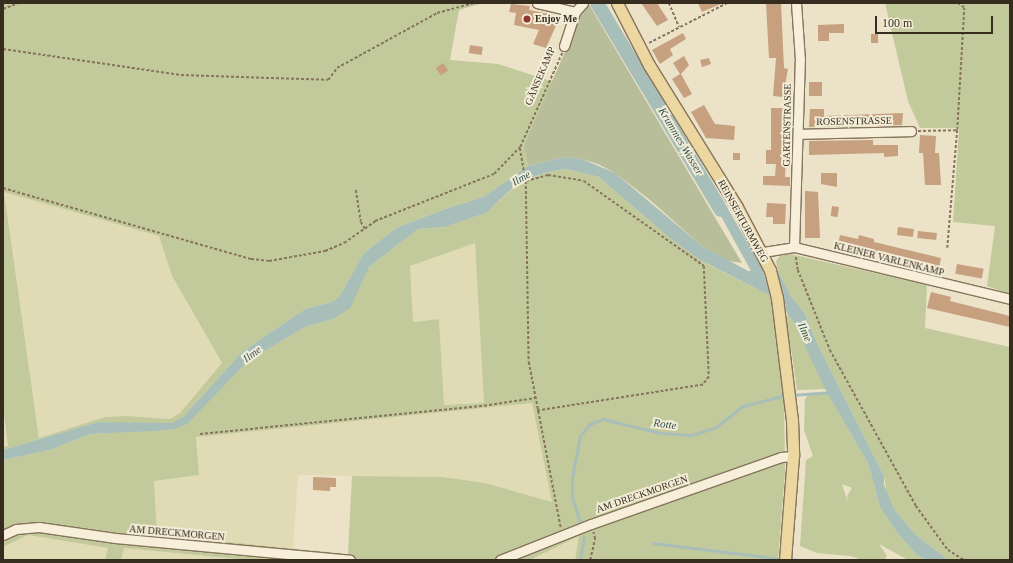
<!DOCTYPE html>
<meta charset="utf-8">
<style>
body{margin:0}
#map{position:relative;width:1013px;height:563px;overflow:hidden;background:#ebe2c7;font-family:"Times New Roman",serif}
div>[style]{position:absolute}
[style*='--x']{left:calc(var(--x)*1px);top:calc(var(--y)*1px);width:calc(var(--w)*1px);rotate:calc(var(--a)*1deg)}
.farmland>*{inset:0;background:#e1dbb5}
.green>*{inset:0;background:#c2c99b}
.cemetery>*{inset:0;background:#b9be9a}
.water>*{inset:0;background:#a8bfb9}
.pier>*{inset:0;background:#ebe2c7}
.stream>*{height:2.5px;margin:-1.25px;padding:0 1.25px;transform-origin:1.25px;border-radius:1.25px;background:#a8bfb9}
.river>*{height:14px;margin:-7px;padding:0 7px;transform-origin:7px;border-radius:7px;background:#a8bfb9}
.building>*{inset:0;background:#c7a07f;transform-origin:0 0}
.path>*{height:1.5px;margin-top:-0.75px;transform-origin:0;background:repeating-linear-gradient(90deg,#86745d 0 3px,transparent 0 5px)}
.roads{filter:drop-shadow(1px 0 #86745d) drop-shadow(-1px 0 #86745d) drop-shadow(0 1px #86745d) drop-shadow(0 -1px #86745d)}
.minor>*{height:9px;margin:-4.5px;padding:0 4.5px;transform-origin:4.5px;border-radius:4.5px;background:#f7efd9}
.major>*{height:11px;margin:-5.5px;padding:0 5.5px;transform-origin:5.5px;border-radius:5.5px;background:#ecd7a1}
.dots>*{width:11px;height:11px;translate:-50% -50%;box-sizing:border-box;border:2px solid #f3ecd6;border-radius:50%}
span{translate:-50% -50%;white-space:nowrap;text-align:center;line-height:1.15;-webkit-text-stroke:4px #f3ecd6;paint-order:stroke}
.poi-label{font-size:10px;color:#372c20;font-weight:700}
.left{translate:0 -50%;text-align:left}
.street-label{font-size:10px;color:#372c20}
.water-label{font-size:11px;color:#305655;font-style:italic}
.frame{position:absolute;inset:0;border:4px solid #372c20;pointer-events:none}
.scale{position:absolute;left:875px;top:16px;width:118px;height:18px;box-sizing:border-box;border:2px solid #372c20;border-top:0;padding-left:5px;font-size:12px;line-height:14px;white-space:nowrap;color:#372c20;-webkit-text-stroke:3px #f3ecd6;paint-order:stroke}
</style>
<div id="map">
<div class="farmland">
<i style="clip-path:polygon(4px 192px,159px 236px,172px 276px,222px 364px,180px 413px,170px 419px,127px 416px,105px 417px,39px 438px)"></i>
<i style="clip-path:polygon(475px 242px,484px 403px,444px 405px,439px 319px,413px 322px,410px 266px)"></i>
<i style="clip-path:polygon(532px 403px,552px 502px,485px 483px,443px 477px,298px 475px,293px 549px,157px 535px,154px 480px,199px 475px,196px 437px)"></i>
<i style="clip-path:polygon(3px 407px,8px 446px,3px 447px)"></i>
<i style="clip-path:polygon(28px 535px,109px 548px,105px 560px,3px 560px,3px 547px)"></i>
<i style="clip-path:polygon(579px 536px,575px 560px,530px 560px)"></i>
<i style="clip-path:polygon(124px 548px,248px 560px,121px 560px)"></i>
</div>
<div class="green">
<i style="clip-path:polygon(evenodd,3px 3px,483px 3px,459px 10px,450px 60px,498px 64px,554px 82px,524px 146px,528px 166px,483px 197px,445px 209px,396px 228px,364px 253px,339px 297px,332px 302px,305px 309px,242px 352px,183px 417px,171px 423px,158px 425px,98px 422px,3px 450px,3px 447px,8px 446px,3px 407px,3px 3px,4px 192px,159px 236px,172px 276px,222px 363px,180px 413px,170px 419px,127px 416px,105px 417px,39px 438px,4px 192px)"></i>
<i style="clip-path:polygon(885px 3px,1010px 3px,1010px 294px,987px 286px,995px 226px,953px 222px,959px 128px,920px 128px,908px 101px)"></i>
<i style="clip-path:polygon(evenodd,566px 169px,599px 177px,672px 240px,707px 264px,771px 296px,792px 319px,826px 389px,797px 390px,791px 348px,777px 335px,784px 391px,785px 472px,778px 560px,575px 560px,579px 536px,530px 560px,248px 560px,124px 548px,121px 560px,105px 560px,108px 548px,28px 535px,3px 547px,3px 460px,50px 450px,90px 434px,175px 429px,248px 361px,305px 327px,333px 319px,369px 267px,418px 229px,445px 227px,486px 213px,519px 183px,548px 172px,566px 169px,475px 243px,484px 403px,444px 405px,439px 319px,413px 322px,410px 266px,475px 243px,566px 169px,532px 403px,552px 502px,485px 483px,443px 477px,352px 476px,348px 554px,157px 535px,154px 481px,199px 475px,196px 437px,532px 403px)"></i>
<i style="clip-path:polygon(790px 254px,927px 285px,925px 328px,1010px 347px,1010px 560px,948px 560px,915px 534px,894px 509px,887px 495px,884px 476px,817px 343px,804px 312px,791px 296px,778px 271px,776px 261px,780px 256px)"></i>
<i style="clip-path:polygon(evenodd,827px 393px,868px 463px,880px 507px,898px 534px,917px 555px,926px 560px,908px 560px,879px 544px,887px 556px,884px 560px,863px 560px,850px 556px,817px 553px,800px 546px,806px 460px,813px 456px,804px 430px,805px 399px,808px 395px,827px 393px,842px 484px,852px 488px,847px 496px,848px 503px,842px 484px)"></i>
</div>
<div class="cemetery">
<i style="clip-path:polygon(589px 4px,594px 13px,742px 263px,729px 261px,702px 246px,650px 200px,615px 173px,598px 164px,582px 159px,563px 157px,528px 166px,524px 146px,580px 17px)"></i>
</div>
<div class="water">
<i style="clip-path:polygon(563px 157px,582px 159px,615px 173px,702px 246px,748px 271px,751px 271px,711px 198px,714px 185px,753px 252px,761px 262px,778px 271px,791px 296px,804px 312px,817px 343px,884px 476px,884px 485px,894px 509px,915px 534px,948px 560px,926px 560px,917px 555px,898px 534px,880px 507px,868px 463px,827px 393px,792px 319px,771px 296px,702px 261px,672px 240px,599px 177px,566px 169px,548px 172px,519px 182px,486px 213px,445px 227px,418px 229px,369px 267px,350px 308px,333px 319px,305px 327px,248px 361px,187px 424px,175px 429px,153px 431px,90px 434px,50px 450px,3px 460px,3px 450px,98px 422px,171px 423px,183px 417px,242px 352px,305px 309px,332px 302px,339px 297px,364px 253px,396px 228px,445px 209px,483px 197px,528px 166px)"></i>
</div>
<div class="pier">
<i style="clip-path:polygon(760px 260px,777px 269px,788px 318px,771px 299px)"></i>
</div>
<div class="stream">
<i style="--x:791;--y:395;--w:39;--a:-4"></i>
<i style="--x:580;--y:522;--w:26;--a:-108"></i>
<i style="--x:572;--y:497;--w:19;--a:-90"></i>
<i style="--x:572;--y:478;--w:43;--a:-79.2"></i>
<i style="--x:580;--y:436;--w:16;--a:-50"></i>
<i style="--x:590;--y:424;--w:14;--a:-21"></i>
<i style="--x:603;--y:419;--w:60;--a:13.6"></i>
<i style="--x:661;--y:433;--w:31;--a:4"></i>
<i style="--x:692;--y:435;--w:25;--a:-18"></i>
<i style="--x:716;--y:427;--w:34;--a:-38"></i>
<i style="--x:743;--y:406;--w:44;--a:-14.3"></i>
<i style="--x:653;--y:543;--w:130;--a:7.1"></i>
<i style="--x:789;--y:559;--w:11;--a:5"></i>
<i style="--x:580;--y:560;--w:23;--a:-80"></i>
</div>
<div class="river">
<i style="--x:597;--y:3;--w:241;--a:59.1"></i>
</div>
<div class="building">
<i style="clip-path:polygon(641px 3px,657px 3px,668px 20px,657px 26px)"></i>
<i style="clip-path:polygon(698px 3px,723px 3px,702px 12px)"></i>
<i style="clip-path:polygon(766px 3px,781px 3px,784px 68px,788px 69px,783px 97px,773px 96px,776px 58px,769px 58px)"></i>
<i style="clip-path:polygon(511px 4px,530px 6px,529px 10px,549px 14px,548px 18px,558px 21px,546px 48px,533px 44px,539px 30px,514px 25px,516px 13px,509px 12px)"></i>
<i style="clip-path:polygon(844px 24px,844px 33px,829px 33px,829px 41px,818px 41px,818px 25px)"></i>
<i style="clip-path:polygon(683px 33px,686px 39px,670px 49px,673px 55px,660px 64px,652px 50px)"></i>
<i style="left:871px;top:34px;width:7px;height:9px"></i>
<i style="left:470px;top:45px;width:13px;height:8px;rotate:9deg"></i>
<i style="clip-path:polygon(684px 56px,689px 65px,681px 74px,692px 94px,684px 98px,672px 79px,680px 74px,673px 63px)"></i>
<i style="clip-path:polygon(709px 58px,711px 64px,702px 67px,700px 60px)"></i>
<i style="left:443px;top:63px;width:9px;height:9px;rotate:54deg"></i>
<i style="left:809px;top:82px;width:13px;height:14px"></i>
<i style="clip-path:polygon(704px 105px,715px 124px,735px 126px,734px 140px,706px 138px,691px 112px)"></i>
<i style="clip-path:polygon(771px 108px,785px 108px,784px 158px,786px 158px,785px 177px,790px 177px,790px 186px,763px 185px,763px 176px,775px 176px,776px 164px,766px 164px,766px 150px,771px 150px)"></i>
<i style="clip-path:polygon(810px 109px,824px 109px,824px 116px,903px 113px,902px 125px,809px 127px)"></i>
<i style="clip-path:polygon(920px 135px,936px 136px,935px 153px,939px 153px,941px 185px,925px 185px,923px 153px,919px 153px)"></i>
<i style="clip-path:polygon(873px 140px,873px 145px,898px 145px,898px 156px,884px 157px,884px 153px,809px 155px,809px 141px)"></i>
<i style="left:733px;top:153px;width:7px;height:7px"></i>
<i style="clip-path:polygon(821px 173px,837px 173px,837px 187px,821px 184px)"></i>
<i style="clip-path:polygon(805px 191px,818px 192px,820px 238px,805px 238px)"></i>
<i style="clip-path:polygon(767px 203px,786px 204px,785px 224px,773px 224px,773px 217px,766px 217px)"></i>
<i style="left:832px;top:206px;width:7px;height:10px;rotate:8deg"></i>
<i style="left:898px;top:227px;width:16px;height:8px;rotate:7deg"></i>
<i style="left:918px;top:231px;width:19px;height:7px;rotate:6deg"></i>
<i style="clip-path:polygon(840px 235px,858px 239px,859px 235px,874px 239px,874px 242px,941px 258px,939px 269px,838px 245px)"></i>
<i style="left:957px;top:264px;width:27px;height:10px;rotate:10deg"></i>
<i style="clip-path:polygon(931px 292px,951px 297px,950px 301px,1010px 316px,1010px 327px,927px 308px)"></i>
<i style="clip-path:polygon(313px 477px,336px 478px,336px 487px,330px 487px,330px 491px,313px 490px)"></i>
</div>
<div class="path">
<i style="--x:669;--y:3;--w:26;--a:67"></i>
<i style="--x:3;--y:9;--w:17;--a:-21"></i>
<i style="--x:649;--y:43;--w:88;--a:-27.1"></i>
<i style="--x:3;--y:49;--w:180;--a:8.3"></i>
<i style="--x:181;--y:75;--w:147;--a:1.9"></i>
<i style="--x:328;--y:80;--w:15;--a:-53"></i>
<i style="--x:337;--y:68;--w:114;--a:-28.8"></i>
<i style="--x:437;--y:13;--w:38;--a:-15"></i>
<i style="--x:918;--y:131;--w:39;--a:-1"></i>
<i style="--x:957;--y:130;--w:122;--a:-86.7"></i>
<i style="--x:964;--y:8;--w:9;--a:-144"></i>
<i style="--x:520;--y:148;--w:34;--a:80"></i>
<i style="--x:526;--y:181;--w:181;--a:89.1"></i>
<i style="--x:529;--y:362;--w:169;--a:79.1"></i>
<i style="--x:526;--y:181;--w:23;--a:-15"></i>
<i style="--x:548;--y:175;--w:36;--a:9"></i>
<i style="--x:584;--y:181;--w:147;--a:35.3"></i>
<i style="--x:704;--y:266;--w:111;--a:87.4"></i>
<i style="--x:709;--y:377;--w:10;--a:127"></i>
<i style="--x:703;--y:385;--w:168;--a:171.1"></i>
<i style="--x:3;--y:188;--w:258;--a:16"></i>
<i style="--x:251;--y:259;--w:18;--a:6"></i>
<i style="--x:269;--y:261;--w:57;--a:-10.1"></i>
<i style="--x:325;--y:251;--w:21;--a:-23"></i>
<i style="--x:344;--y:243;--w:38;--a:-35"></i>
<i style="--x:375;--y:221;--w:128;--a:-21.6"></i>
<i style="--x:494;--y:174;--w:37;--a:-46"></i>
<i style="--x:520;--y:147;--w:103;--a:-65.9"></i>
<i style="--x:356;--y:190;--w:32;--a:81"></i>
<i style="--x:361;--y:222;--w:8;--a:60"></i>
<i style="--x:947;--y:248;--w:118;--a:-85.2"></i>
<i style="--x:796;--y:257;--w:13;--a:81"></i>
<i style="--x:798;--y:270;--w:86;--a:68.2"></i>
<i style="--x:830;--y:350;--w:178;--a:61.1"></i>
<i style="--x:916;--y:506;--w:54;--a:54"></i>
<i style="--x:948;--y:550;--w:19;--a:32"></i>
<i style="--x:200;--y:434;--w:290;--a:-5.7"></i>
<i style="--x:489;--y:405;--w:47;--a:-8.7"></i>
<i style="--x:590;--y:560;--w:22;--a:-77"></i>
<i style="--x:595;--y:539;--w:7;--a:-106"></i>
</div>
<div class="roads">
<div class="minor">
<i style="--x:537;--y:3;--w:39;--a:13"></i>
<i style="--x:564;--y:46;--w:36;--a:-72"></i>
<i style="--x:575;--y:12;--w:12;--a:-48"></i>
<i style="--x:799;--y:134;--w:112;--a:-1.5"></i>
<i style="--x:794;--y:247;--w:187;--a:-88.2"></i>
<i style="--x:800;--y:60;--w:57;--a:-94"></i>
<i style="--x:763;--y:252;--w:31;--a:-9"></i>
<i style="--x:794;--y:247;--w:222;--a:13.5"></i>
<i style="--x:3;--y:535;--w:14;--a:-25"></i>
<i style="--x:16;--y:529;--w:23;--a:-5"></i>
<i style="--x:39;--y:527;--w:77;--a:8.2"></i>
<i style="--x:115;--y:538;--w:236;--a:5.3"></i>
<i style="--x:500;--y:560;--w:98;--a:-21.6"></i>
<i style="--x:591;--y:524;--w:201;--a:-19.4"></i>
<i style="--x:781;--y:457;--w:12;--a:-5"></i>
</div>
<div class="major">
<i style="--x:617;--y:3;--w:70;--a:62.7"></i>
<i style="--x:649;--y:65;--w:167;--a:58.2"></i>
<i style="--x:737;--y:207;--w:71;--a:62.4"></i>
<i style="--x:770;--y:270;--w:29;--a:76"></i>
<i style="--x:777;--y:298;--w:123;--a:83"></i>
<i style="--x:792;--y:420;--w:36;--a:88"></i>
<i style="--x:793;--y:456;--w:104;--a:94.4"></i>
</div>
</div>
<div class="dots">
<i style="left:527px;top:19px;background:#913431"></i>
</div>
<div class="poi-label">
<span class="left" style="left:535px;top:19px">Enjoy Me</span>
</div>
<div class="street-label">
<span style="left:540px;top:76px;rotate:-67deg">GÄNSEKAMP</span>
<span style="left:854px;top:121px;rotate:-1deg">ROSENSTRASSE</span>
<span style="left:787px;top:125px;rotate:-89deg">GARTENSTRASSE</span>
<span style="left:743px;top:221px;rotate:61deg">REINSERTURMWEG</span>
<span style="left:889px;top:259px;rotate:14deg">KLEINER VARLENKAMP</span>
<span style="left:642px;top:494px;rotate:-19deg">AM DRECKMORGEN</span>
<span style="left:177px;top:533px;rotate:5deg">AM DRECKMORGEN</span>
</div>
<div class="water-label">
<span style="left:681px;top:141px;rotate:59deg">Krummes Wasser</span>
<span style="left:521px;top:178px;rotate:-30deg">Ilme</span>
<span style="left:805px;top:332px;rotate:66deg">Ilme</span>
<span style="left:252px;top:354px;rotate:-36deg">Ilme</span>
<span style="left:665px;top:424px;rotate:7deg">Rotte</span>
</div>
<div class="frame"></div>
<div class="scale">100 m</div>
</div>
